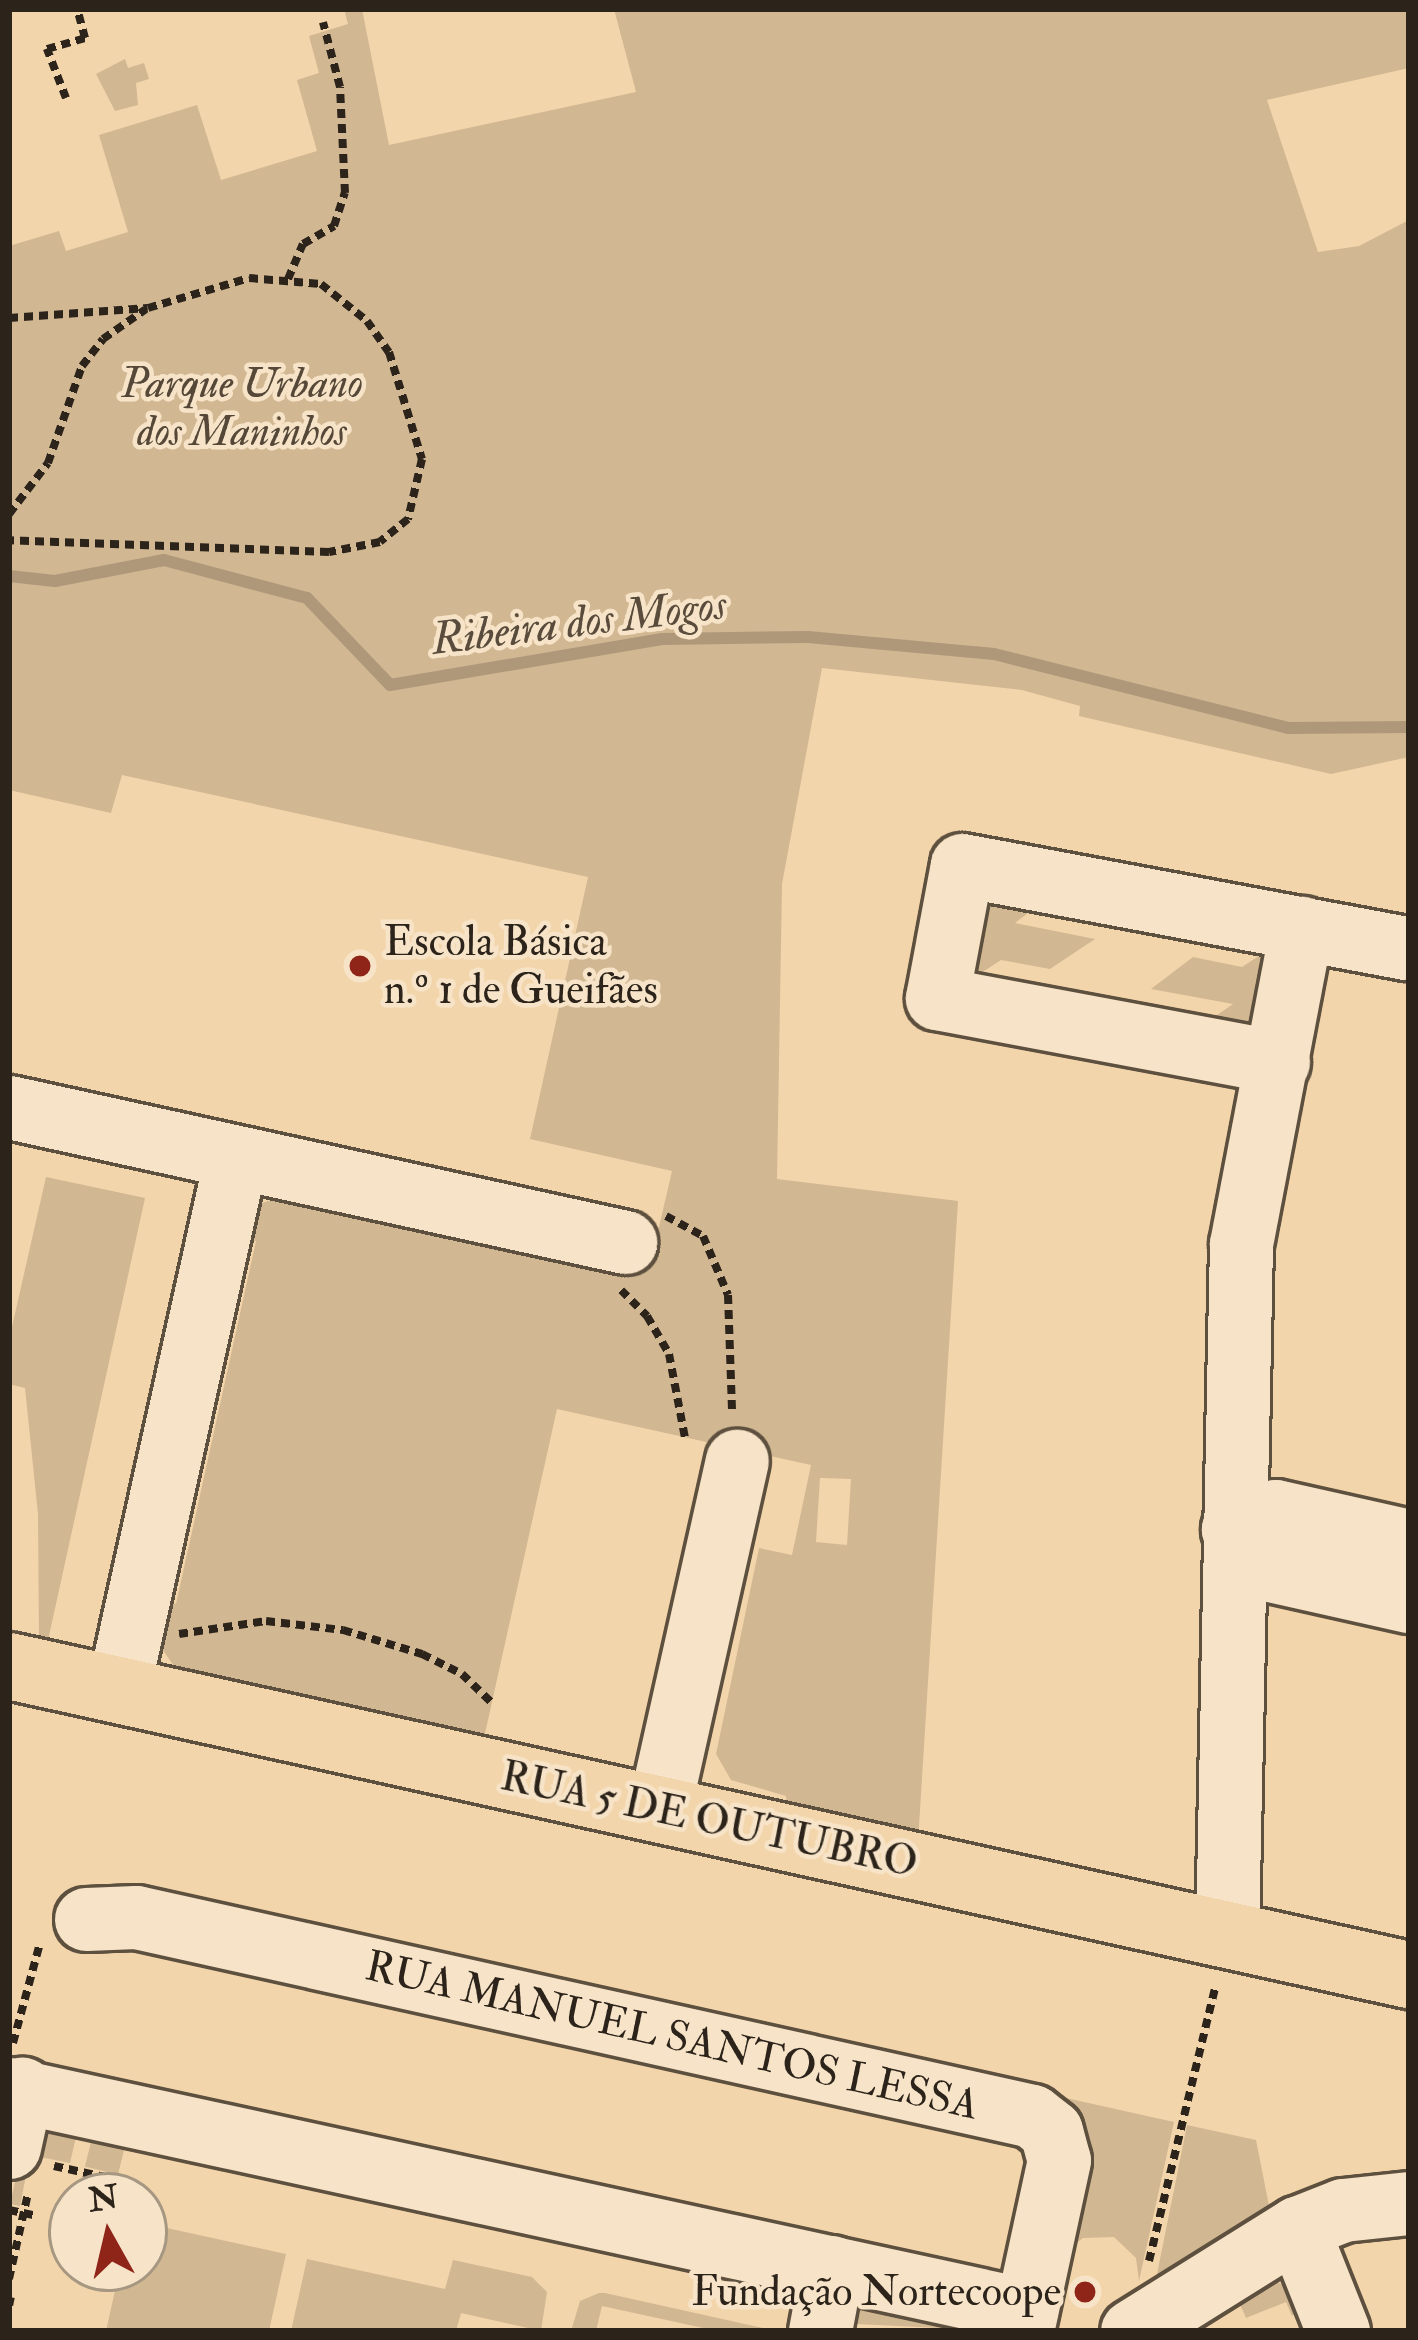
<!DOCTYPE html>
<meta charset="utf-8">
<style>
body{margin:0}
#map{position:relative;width:1418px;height:2340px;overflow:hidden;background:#f3d5ab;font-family:"IM FELL Double Pica",serif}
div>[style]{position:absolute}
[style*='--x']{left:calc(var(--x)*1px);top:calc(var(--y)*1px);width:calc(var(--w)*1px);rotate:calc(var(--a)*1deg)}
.green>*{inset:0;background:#d1b792;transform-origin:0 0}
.stream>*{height:12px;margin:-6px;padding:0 6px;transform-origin:6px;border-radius:6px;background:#af987a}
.path>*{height:8px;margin-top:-4px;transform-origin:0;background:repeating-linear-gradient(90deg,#2c231a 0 9px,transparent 0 15px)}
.roads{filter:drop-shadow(3px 0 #5e503e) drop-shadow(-3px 0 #5e503e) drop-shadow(0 3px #5e503e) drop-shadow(0 -3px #5e503e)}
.minor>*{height:63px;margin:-31.5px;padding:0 31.5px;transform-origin:31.5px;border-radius:31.5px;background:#f7e4c8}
.major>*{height:66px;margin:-33px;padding:0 33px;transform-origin:33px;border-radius:33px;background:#f3d5ab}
.dots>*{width:33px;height:33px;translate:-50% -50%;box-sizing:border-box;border:6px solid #f7e4c8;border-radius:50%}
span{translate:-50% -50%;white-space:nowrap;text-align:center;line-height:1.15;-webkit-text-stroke:9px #f7e4c8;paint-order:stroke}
.park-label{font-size:42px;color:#554838;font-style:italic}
.poi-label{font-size:42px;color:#2c231a}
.left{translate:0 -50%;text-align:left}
.right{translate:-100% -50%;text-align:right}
.street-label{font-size:42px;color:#2c231a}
.water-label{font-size:45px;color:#5a4c3c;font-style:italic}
.frame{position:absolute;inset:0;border:12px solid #2c231a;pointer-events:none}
.north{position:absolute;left:48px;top:2172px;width:120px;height:120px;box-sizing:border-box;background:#f7e4c8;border:3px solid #a69782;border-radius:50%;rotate:352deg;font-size:33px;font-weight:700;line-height:48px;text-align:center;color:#2c231a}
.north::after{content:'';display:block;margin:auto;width:42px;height:54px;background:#8f2418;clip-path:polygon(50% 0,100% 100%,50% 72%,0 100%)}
</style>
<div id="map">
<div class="green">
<i style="clip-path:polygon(evenodd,344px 9px,362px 9px,389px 145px,636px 92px,614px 9px,1409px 9px,1409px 68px,1267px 100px,1318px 252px,1359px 246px,1409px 220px,1409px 757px,1331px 774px,1079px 716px,1080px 706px,1022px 690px,822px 668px,782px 884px,777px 1179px,958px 1201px,918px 1842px,788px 1813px,786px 1796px,731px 1780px,716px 1754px,759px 1548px,792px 1555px,811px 1465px,557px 1409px,482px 1747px,179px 1673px,155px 1639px,161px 1601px,176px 1604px,256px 1241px,240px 1237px,253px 1206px,296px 1192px,649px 1270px,672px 1171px,530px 1139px,588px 877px,122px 775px,111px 813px,9px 790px,9px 246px,59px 231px,66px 251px,128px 232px,99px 135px,197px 105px,221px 180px,317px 151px,297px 80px,319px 73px,309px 36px,348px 24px,344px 9px,820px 1478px,851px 1479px,847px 1545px,816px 1542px,820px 1478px)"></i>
<i style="clip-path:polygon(125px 59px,128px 68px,144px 63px,149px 79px,136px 83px,138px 105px,115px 111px,96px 74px)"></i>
<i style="clip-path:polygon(1045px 900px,1015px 923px,1095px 939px,1050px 969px,1001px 960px,978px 975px,974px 954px,989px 901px)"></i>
<i style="clip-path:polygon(1268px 950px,1262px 1026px,1200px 1027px,1233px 1004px,1151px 989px,1193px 957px,1242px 967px)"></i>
<i style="clip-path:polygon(46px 1177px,145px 1198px,47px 1645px,39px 1642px,38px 1514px,25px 1388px,9px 1384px,9px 1340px)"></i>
<i style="clip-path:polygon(1030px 2090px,1174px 2122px,1139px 2281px,1136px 2258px,1114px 2237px,1083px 2238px,1071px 2247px)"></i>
<i style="clip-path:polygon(33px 2104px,81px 2115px,70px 2163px,30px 2155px,20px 2206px,10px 2204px)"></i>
<i style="left:97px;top:2118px;width:34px;height:50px;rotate:14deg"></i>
<i style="clip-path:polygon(1187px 2125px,1256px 2140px,1270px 2211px,1155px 2284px)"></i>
<i style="clip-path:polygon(144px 2223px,286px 2254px,269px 2331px,106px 2331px,120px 2268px,144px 2268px)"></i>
<i style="clip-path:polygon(307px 2259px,445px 2289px,453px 2260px,532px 2277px,547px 2292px,541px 2331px,461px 2313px,456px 2331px,291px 2331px)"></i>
<i style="clip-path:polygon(1269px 2278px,1291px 2289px,1299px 2308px,1292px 2316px,1286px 2302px,1246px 2318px,1237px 2297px)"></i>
<i style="clip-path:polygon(599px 2293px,605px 2293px,777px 2331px,717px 2331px,602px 2306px,596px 2331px,571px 2331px,580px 2301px)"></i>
<i style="clip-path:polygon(841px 2294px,1002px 2331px,856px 2324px,854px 2331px,833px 2331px)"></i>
</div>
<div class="stream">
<i style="--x:9;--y:576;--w:46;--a:6.2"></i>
<i style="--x:55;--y:581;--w:111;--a:-10.9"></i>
<i style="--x:164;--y:560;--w:148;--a:14.9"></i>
<i style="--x:307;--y:598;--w:120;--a:46.3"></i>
<i style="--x:390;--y:685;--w:276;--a:-9.6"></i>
<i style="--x:662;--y:639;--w:146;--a:-0.8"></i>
<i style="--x:808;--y:637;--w:187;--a:5.2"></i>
<i style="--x:994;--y:654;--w:304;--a:14.1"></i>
<i style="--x:1289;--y:728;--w:120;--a:-0.5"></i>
</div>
<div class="path">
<i style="--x:66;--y:98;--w:53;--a:-111.2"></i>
<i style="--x:47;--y:49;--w:40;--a:-16"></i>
<i style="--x:85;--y:38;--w:30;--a:-105"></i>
<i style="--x:288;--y:279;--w:38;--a:-67"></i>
<i style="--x:303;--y:244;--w:36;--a:-30"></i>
<i style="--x:334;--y:226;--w:35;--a:-72"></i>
<i style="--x:345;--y:193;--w:106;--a:-92.7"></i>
<i style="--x:340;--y:87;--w:67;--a:-104.7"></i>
<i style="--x:9;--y:318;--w:139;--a:-4.1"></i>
<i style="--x:148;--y:308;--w:105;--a:-16.5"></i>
<i style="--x:249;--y:278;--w:72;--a:4.8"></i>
<i style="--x:321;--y:284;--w:59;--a:38.8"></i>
<i style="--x:367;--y:321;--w:38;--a:55"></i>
<i style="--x:389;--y:352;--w:112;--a:72.9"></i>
<i style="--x:422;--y:459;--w:62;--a:103.1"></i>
<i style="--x:408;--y:519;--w:36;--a:141"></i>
<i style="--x:380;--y:542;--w:52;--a:168.9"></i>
<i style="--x:329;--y:552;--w:320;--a:-177.9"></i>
<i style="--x:9;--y:514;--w:64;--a:-52.6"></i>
<i style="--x:48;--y:463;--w:103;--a:-70.7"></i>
<i style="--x:82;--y:366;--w:34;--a:-52"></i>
<i style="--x:103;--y:339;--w:52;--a:-34.9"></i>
<i style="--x:666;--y:1216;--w:42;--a:28.4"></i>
<i style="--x:703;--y:1236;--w:64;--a:67"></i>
<i style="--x:728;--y:1295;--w:117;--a:88"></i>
<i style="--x:621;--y:1290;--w:37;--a:45"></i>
<i style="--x:647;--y:1316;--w:44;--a:59.9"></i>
<i style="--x:669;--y:1354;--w:86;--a:79.2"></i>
<i style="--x:179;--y:1634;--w:88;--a:-8.5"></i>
<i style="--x:266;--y:1621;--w:78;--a:6.7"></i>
<i style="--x:343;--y:1630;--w:83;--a:16.9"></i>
<i style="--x:422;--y:1654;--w:45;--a:26.6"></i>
<i style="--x:462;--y:1674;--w:42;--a:44"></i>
<i style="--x:13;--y:2043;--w:104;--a:-74.9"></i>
<i style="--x:54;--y:2166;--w:76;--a:12.2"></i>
<i style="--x:9;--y:2210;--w:25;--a:12"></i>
<i style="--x:1149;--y:2261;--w:284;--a:-76.4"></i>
<i style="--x:9;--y:2279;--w:88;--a:-77.5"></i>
<i style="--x:9;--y:2301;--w:5;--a:11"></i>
</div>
<div class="roads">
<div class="minor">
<i style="--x:1278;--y:1062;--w:347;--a:-169.4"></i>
<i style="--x:937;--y:998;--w:135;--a:-79.4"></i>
<i style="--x:962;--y:865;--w:455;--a:10.6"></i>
<i style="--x:9;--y:1107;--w:631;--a:12.36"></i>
<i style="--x:1409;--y:1541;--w:137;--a:-167.4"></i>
<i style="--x:1275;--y:1511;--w:46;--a:156.8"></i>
<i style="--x:1233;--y:1529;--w:48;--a:54.3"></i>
<i style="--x:1261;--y:1568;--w:152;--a:12.6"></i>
<i style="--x:118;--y:1690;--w:546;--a:-77.52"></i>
<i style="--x:659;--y:1809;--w:357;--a:-77.4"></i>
<i style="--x:86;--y:1919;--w:50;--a:-2.3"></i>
<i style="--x:136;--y:1917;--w:918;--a:12.52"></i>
<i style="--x:1032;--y:2116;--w:24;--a:38"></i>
<i style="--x:1051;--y:2131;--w:30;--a:75"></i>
<i style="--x:1059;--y:2160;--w:175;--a:102.2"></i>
<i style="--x:1227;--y:1934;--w:690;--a:-88.84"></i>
<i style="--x:1241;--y:1244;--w:322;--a:-79.2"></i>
<i style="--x:9;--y:2089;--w:1041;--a:12.26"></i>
<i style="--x:9;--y:2147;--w:60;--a:-77.6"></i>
<i style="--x:1297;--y:2228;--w:111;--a:68.3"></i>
<i style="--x:820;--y:2331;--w:65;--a:-79.4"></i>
<i style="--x:1132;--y:2331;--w:195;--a:-32"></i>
<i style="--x:1297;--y:2228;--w:49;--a:-21.4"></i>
<i style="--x:1343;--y:2210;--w:66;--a:-6.1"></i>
</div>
<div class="major">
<i style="--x:9;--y:1666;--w:1434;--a:12.45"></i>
</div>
</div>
<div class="dots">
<i style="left:360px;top:966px;background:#8f2418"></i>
<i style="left:1085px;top:2292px;background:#8f2418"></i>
</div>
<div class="park-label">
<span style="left:242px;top:408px">Parque Urbano<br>dos Maninhos</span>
</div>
<div class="poi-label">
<span class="left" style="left:384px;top:966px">Escola Básica<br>n.º 1 de Gueifães</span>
<span class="right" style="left:1061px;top:2292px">Fundação Nortecoope</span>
</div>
<div class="street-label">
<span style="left:709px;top:1820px;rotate:12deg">RUA 5 DE OUTUBRO</span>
<span style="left:672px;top:2036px;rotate:13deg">RUA MANUEL SANTOS LESSA</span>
</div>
<div class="water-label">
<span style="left:579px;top:623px;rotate:-7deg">Ribeira dos Mogos</span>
</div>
<div class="frame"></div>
<div class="north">N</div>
</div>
